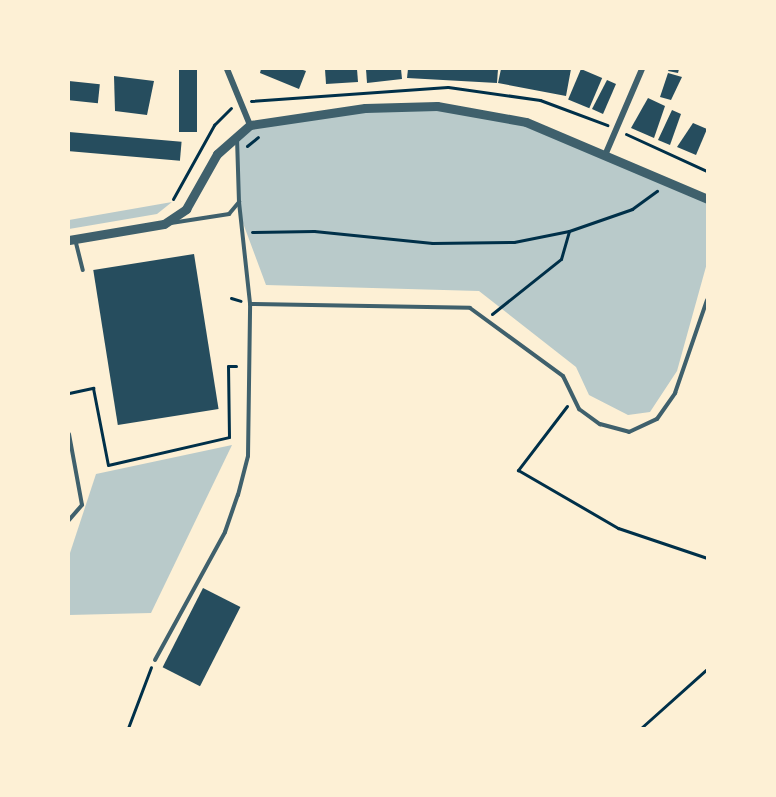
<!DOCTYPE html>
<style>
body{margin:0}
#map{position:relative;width:776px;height:797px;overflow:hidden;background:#fdf0d5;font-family:Barlow,sans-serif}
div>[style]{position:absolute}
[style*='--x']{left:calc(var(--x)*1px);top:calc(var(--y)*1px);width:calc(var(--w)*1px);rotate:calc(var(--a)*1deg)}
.green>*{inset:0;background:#b9caca}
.building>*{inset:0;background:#264d5e;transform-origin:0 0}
.path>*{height:3px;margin:-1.5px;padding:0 1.5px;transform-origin:1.5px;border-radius:1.5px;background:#003049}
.service>*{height:4px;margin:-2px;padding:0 2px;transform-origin:2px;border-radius:2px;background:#3f606c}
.minor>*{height:6px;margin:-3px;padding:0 3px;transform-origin:3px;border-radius:3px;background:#3f606c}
.tertiary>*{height:9px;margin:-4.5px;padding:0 4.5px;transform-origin:4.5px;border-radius:4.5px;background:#3f606c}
span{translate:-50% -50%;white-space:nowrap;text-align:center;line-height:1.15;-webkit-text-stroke:5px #fdf0d5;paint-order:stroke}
.frame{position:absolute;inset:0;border:70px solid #fdf0d5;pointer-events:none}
</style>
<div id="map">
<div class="green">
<i style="clip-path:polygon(449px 107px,492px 113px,707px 199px,707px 263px,677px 371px,650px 412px,628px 415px,589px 395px,576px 367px,479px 291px,266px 285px,240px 215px,237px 134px,250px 125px,294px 116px)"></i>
<i style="clip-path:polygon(172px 202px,157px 214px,69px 229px,69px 220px)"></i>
<i style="clip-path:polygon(232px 445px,151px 613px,69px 615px,69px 556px,96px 474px)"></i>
</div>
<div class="building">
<i style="left:179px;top:69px;width:18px;height:63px"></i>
<i style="clip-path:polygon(261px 69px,300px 69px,306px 71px,299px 89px,260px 73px)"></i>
<i style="clip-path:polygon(325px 69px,357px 69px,358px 82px,326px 84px)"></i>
<i style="clip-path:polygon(366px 69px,401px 69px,402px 79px,367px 83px)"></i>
<i style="clip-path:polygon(408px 69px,498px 69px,497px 83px,407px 78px)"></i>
<i style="clip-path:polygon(501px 69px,552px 70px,571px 69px,566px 96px,498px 83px)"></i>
<i style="left:581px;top:69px;width:23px;height:33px;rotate:23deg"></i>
<i style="clip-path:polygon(669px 69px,679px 69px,678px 73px,668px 71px)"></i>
<i style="clip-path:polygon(668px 73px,682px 77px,671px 100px,660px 97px)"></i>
<i style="clip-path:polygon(114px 76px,154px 81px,147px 115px,115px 111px)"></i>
<i style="clip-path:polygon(607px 80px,616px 84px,603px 114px,592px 109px)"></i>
<i style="left:69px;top:81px;width:31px;height:19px;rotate:6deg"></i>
<i style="clip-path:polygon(648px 98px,665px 106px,654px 138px,631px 128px)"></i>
<i style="clip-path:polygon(672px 110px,681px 114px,670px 145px,658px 140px)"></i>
<i style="clip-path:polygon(693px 123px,707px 129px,696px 155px,677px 147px)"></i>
<i style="left:69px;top:132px;width:113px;height:19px;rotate:5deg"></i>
<i style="left:194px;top:254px;width:157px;height:102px;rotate:81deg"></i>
<i style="left:203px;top:588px;width:42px;height:89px;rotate:27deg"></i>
</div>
<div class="path">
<i style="--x:251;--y:101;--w:197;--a:-4.1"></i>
<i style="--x:448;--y:87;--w:93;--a:8"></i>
<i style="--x:540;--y:100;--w:72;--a:20.5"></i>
<i style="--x:626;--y:134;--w:89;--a:24.6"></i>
<i style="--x:247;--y:146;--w:14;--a:-39"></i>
<i style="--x:173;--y:199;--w:85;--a:-61"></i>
<i style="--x:214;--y:125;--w:24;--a:-45"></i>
<i style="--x:252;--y:232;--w:62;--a:-0.9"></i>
<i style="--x:314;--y:231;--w:119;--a:5.8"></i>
<i style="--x:432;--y:243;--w:82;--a:-0.7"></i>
<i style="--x:514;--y:242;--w:56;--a:-11.3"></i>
<i style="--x:231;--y:298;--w:10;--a:17"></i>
<i style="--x:492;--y:314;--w:88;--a:-38.6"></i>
<i style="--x:561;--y:259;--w:29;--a:-74"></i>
<i style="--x:569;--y:231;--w:67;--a:-19.2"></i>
<i style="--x:632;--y:209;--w:31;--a:-36"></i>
<i style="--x:69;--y:393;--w:25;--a:-12"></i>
<i style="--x:93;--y:388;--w:78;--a:79"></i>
<i style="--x:108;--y:465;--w:124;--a:-13"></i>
<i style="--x:229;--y:437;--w:71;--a:-90.8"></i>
<i style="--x:228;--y:366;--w:8;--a:0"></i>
<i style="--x:567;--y:406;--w:81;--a:127.4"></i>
<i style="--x:518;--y:470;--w:116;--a:30.1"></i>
<i style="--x:618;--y:528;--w:94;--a:18.6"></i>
<i style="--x:128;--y:728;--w:65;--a:-69.3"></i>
<i style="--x:641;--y:728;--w:89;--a:-41.8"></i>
</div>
<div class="service">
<i style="--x:239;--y:202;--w:103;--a:83.8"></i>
<i style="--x:250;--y:304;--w:220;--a:1"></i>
<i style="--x:470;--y:308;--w:115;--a:36.2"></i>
<i style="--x:563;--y:376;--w:37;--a:64"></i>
<i style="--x:579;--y:409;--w:26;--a:36"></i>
<i style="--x:600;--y:424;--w:30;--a:15"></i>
<i style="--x:629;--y:432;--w:31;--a:-25"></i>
<i style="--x:657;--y:419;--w:32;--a:-55"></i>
<i style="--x:675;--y:393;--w:98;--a:-71"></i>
<i style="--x:171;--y:223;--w:59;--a:-8.8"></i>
<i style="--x:229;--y:214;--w:16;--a:-50"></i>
<i style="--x:239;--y:202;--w:65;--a:-91.8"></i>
<i style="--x:75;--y:239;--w:32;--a:76"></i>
<i style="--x:69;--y:434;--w:72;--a:79.6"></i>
<i style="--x:82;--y:505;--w:20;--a:131"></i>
<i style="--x:155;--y:660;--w:146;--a:-61.3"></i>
<i style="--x:225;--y:532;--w:39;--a:-71"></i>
<i style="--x:238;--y:495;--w:40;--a:-75.6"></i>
<i style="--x:248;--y:456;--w:152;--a:-89.2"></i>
</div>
<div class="minor">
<i style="--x:227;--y:69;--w:61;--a:67.7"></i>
<i style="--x:606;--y:153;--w:91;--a:-66.8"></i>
</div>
<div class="tertiary">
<i style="--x:69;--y:240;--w:96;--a:-9.6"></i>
<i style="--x:164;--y:224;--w:27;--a:-34"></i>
<i style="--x:186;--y:209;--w:63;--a:-60.6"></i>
<i style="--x:217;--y:154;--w:44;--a:-41.3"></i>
<i style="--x:250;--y:125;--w:116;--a:-8.4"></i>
<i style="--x:365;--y:108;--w:72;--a:-1.6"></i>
<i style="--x:437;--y:106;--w:90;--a:10.2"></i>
<i style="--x:526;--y:122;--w:197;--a:23"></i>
</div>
<div class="frame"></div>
</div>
